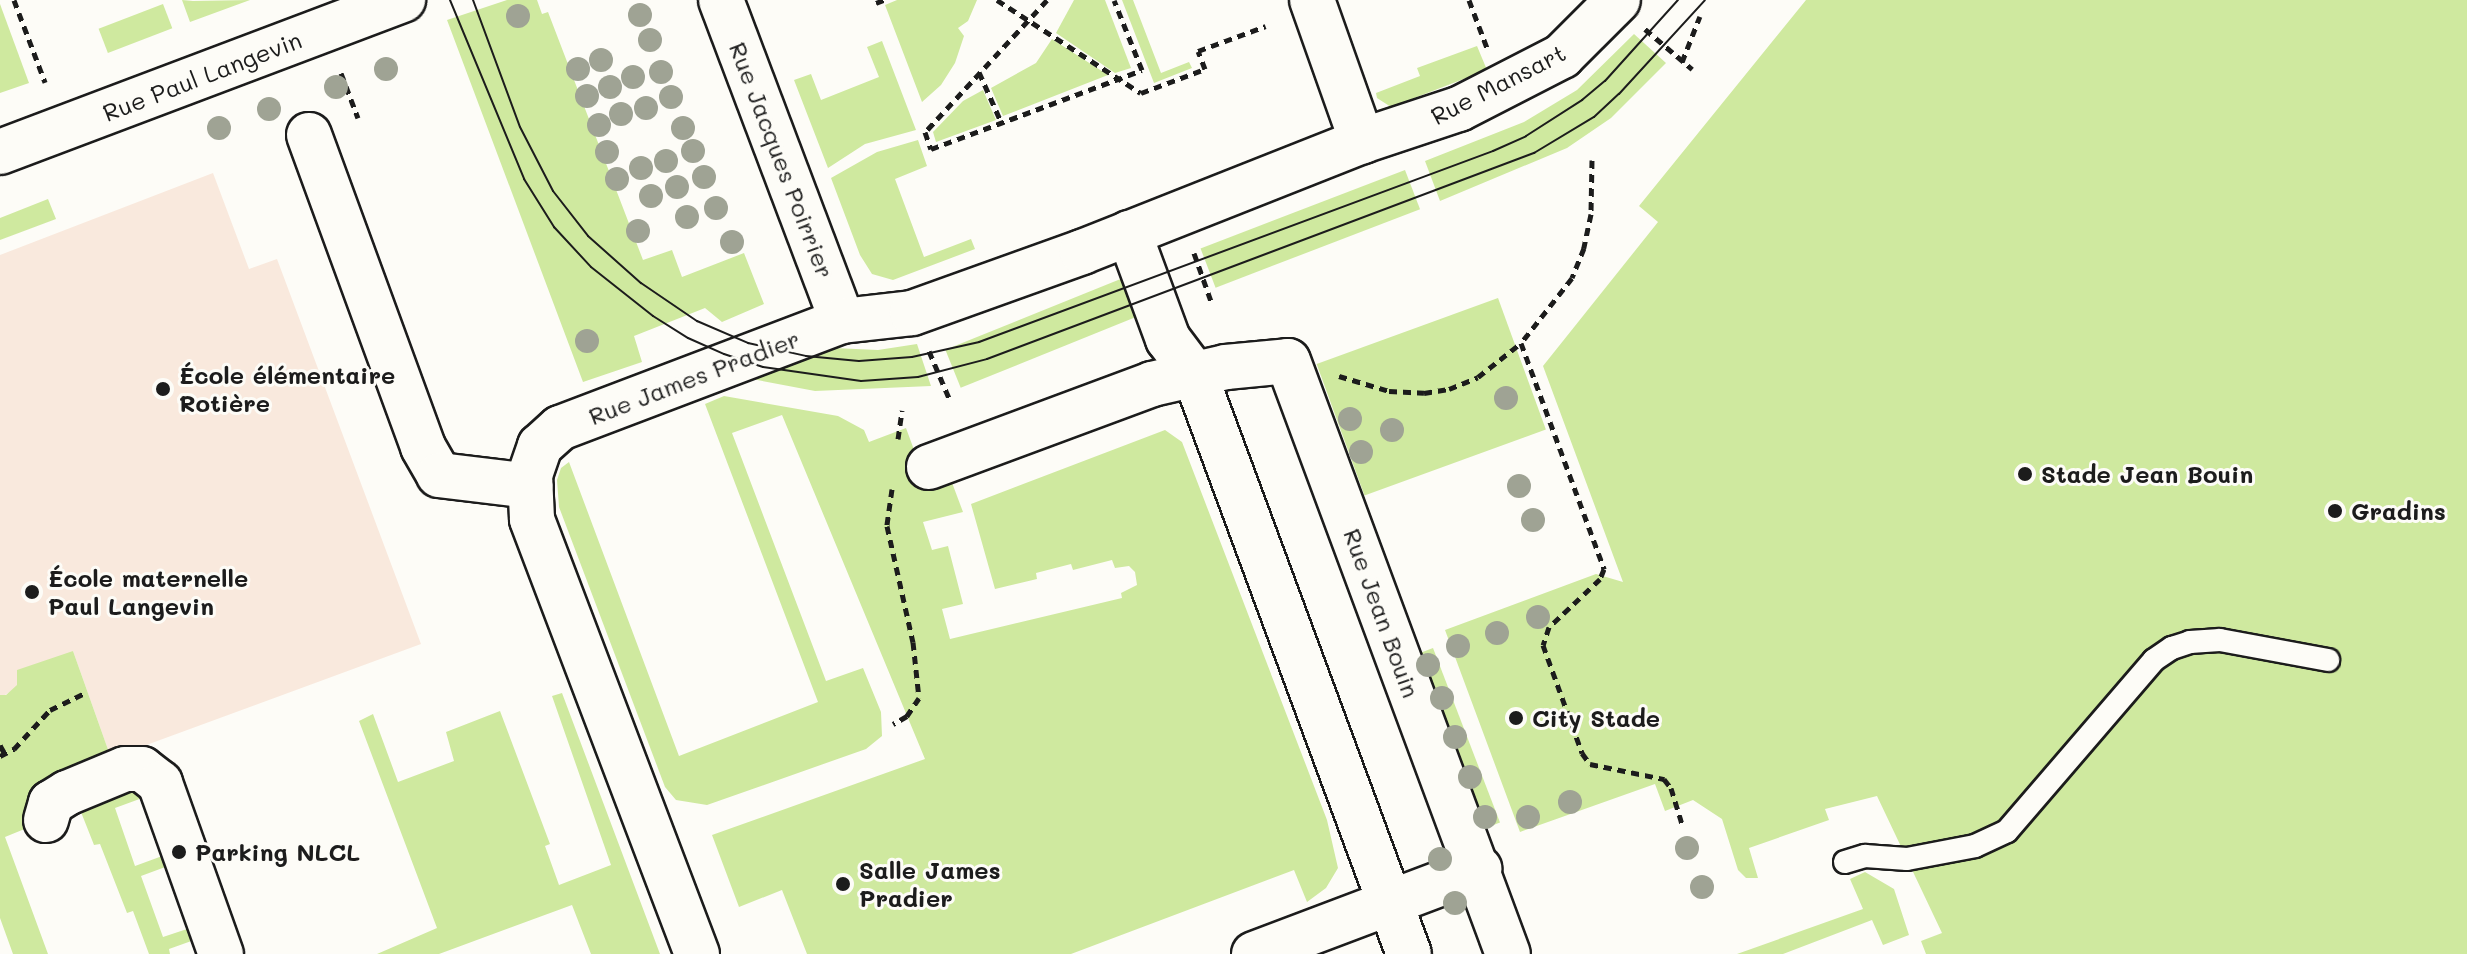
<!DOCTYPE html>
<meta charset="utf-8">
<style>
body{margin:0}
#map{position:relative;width:2467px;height:954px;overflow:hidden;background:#fdfcf7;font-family:Mali,sans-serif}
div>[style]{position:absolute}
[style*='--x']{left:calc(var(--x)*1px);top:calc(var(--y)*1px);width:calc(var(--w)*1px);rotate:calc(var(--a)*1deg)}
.built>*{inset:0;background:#f9e9dd}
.green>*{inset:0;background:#cfe99f;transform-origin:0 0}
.path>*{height:5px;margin-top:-2.5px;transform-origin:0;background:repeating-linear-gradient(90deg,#1c1c1c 0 8px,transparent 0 14px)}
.roads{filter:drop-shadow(2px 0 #1c1c1c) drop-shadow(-2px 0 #1c1c1c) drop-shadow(0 2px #1c1c1c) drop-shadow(0 -2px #1c1c1c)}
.service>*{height:22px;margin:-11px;padding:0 11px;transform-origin:11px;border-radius:11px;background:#fdfcf7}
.minor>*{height:44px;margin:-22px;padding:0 22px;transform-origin:22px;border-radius:22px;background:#fdfcf7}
.tram>*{height:2px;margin:-1px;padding:0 1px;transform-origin:1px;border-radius:1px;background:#1c1c1c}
.trees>*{width:24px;height:24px;margin:-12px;border-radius:50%;background:#9fa394}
.dots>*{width:22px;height:22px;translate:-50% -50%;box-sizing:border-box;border:4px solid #fdfcf7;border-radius:50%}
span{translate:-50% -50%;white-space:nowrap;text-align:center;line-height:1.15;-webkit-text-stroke:6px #fdfcf7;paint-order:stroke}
.street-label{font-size:24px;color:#1c1c1c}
.poi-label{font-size:24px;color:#1c1c1c;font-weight:700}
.left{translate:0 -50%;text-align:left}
</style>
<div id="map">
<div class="built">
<i style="clip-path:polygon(213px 173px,249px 269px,277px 259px,421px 644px,111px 758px,73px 651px,5px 695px,0 695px,0 255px)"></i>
</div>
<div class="green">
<i style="clip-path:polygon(182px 0,193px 1px,250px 0,190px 22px)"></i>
<i style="clip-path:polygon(507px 0,537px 0,542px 14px,548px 12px,643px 260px,672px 250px,682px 277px,744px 253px,764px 304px,722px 322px,705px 308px,634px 336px,642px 362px,583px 382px,447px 20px)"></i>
<i style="clip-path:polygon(897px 0,977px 0,968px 21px,958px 28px,964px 36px,955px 63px,941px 85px,922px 102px,885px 5px)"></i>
<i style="clip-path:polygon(1074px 0,1105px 0,1131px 68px,1115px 73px,1056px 33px)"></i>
<i style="clip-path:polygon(1122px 0,1133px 0,1161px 73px,1189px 62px,1192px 68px,1154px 83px)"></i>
<i style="clip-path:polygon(1806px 0,2467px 0,2467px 954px,1926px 954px,1921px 941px,1942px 933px,1877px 796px,1825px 809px,1829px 820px,1749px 848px,1758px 878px,1746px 878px,1738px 870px,1722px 819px,1693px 800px,1665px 811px,1655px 784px,1520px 832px,1445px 630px,1596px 574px,1623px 582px,1543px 366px,1658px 222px,1639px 206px)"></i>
<i style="clip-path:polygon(0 4px,29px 83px,0 93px)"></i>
<i style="left:163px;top:4px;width:26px;height:69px;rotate:69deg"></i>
<i style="clip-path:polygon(1634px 34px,1666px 63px,1611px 118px,1567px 148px,1440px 201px,1425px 161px,1524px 122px,1577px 90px)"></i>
<i style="clip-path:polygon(1052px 39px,1108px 75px,1003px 116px,991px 88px,1036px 63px)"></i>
<i style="clip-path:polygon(882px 41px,916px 130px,865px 144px,828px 168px,794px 80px,811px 74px,821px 100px,879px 77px,867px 47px)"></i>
<i style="clip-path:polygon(1477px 46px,1487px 70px,1391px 107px,1377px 98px,1376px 93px,1420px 76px,1417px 68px)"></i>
<i style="clip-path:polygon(983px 90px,996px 120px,936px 142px,933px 132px,963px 101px)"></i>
<i style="clip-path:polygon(918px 140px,927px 166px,895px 179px,924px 257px,971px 239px,975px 249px,893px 280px,872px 274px,860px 255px,831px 178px,877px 152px)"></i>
<i style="left:1405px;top:170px;width:42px;height:219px;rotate:69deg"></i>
<i style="clip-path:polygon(48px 199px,56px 219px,0 240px,0 218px)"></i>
<i style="left:1128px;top:276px;width:41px;height:197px;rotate:68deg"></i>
<i style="left:1498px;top:298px;width:140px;height:193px;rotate:70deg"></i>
<i style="clip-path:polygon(917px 344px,931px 386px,815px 391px,752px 379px,834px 348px,878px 350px)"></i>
<i style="clip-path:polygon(724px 396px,838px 416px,864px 430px,869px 442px,906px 428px,928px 488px,951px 480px,963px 512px,923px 522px,932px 550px,948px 546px,963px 604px,942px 609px,950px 639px,1122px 598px,1121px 593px,1137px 585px,1135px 572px,1129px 566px,1115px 568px,1112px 560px,1073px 570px,1071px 564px,1036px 573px,1037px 579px,995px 589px,971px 504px,1165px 430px,1182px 442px,1327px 820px,1338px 868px,1326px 888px,1307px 902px,1294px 870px,1071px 954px,807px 954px,782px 890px,739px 907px,712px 835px,925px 759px,782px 415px,732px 433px,826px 681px,863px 668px,881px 712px,882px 736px,866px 749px,707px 805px,676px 800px,665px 787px,559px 507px,557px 480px,561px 468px,569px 462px,679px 756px,818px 702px,705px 404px)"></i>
<i style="left:1433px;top:648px;width:187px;height:21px;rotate:69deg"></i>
<i style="clip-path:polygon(73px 651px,111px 758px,27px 828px,5px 837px,48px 954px,13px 954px,0 918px,0 695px,6px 695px,17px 685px,17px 670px)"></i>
<i style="clip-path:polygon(562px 693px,660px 954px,591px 954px,572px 905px,439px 954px,377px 954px,437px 928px,359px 721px,373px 714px,398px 782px,454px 761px,446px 732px,500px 711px,550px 844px,545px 846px,559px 885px,611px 865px,552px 696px)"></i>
<i style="clip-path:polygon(134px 784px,145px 797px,115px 808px,135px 866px,165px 855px,168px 866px,141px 876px,163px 937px,193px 927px,197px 939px,169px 949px,170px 954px,149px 954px,133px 911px,127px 913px,100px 844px,94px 845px,79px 807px)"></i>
<i style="clip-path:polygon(1865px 872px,1894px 889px,1909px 935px,1883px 945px,1872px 920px,1783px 954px,1737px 954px,1863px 909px,1850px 879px)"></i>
</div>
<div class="path">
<i style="--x:14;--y:0;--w:88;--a:69.3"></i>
<i style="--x:997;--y:0;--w:171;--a:32.9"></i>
<i style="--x:1141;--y:93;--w:68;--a:-20.6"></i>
<i style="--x:1205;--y:69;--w:19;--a:-111"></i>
<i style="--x:1198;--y:51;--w:72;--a:-20.2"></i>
<i style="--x:1047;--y:0;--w:180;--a:132.7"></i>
<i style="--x:925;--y:132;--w:18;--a:71"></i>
<i style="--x:931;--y:149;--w:225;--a:-20.5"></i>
<i style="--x:1142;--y:70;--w:75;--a:-111.8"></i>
<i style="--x:1469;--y:0;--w:51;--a:69.4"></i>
<i style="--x:876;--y:3;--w:9;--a:-21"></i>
<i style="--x:1645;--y:29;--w:62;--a:40.4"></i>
<i style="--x:1682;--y:62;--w:49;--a:-68.6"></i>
<i style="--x:979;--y:72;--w:57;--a:66.1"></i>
<i style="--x:341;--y:73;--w:48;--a:69.3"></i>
<i style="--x:1592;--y:160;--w:54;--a:91.1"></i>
<i style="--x:1591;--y:214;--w:35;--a:102"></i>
<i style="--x:1584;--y:248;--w:32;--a:112"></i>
<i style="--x:1572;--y:278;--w:83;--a:128.1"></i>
<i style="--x:1521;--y:343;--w:241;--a:69.8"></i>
<i style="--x:1604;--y:569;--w:11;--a:112"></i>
<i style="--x:1600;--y:579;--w:70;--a:136.7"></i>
<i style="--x:1549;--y:627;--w:19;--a:108"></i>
<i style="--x:1543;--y:645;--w:115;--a:70.1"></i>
<i style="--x:1582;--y:753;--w:14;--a:54"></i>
<i style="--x:1590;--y:764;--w:76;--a:11.5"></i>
<i style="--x:1664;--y:779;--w:11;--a:52"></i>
<i style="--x:1671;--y:788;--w:37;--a:73"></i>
<i style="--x:1194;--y:253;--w:51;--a:70.5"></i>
<i style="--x:929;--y:351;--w:51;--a:66.9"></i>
<i style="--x:1339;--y:376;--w:52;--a:16.7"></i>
<i style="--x:1389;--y:391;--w:35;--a:3"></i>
<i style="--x:1424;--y:393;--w:25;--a:-9"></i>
<i style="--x:1449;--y:389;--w:31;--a:-22"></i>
<i style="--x:1478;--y:377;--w:55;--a:-38.3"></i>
<i style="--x:898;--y:439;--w:29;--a:-82"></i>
<i style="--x:892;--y:489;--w:37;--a:98"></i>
<i style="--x:887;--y:526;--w:119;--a:77.4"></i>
<i style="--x:913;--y:642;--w:56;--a:83.9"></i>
<i style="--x:919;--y:698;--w:22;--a:124"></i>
<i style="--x:907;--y:716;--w:16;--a:150"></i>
<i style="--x:0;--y:745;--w:10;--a:61"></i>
<i style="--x:0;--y:756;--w:16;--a:-27"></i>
<i style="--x:14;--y:749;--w:53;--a:-47.3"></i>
<i style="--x:50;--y:710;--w:41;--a:-25.9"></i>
</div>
<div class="roads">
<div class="service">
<i style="--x:1845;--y:862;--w:21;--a:-17"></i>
<i style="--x:1865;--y:856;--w:42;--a:4.1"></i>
<i style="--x:1907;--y:859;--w:69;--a:-10.8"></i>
<i style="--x:1975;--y:846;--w:35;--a:-25"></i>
<i style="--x:2007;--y:831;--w:225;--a:-49.3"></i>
<i style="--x:2154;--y:660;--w:22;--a:-34"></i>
<i style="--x:2172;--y:648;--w:19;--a:-18"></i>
<i style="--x:2190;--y:642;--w:30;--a:-4"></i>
<i style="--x:2220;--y:640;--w:110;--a:10.5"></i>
</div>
<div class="minor">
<i style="--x:721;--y:0;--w:343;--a:69.3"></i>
<i style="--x:1312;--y:0;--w:150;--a:70.5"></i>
<i style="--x:309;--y:135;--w:332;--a:69.9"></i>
<i style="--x:423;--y:447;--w:32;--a:60"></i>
<i style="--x:439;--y:475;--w:92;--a:6.9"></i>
<i style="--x:0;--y:152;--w:431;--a:-20.7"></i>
<i style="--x:1129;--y:233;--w:113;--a:69.8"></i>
<i style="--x:1168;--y:339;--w:45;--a:53.1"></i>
<i style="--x:1195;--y:375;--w:617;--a:69.72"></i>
<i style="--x:929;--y:467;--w:238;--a:-20.4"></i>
<i style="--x:1152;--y:384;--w:76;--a:-12.9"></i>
<i style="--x:1226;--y:367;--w:62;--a:-5.5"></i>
<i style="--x:1288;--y:361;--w:632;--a:69.65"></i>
<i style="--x:46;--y:820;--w:18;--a:-74"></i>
<i style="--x:51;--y:803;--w:19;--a:-32"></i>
<i style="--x:67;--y:793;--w:63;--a:-22.5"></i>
<i style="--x:125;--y:769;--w:17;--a:0"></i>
<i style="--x:142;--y:769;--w:23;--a:38"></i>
<i style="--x:160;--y:783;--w:182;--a:70.4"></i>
<i style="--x:697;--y:954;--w:465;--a:-110.8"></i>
<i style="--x:532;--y:519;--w:44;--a:-92.6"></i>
<i style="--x:530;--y:475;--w:31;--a:-71"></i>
<i style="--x:540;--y:446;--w:27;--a:-42"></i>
<i style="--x:560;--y:428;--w:302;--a:-20.8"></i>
<i style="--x:842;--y:321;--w:70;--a:-6.5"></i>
<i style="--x:912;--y:313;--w:181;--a:-19.7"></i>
<i style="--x:1082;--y:252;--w:301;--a:-21.6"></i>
<i style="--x:1362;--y:141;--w:102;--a:-18.3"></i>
<i style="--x:1459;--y:109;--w:116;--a:-27.2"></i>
<i style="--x:1562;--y:56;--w:79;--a:-45"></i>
<i style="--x:1254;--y:954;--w:241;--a:-20.7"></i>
</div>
</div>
<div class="tram">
<i style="--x:450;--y:0;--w:194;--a:67.5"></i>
<i style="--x:524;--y:179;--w:57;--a:58"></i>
<i style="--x:554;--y:227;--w:54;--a:47.2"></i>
<i style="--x:591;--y:267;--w:79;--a:38.3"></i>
<i style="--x:653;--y:316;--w:41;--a:32.2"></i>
<i style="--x:688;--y:338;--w:39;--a:24"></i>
<i style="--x:724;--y:354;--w:41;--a:18.4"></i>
<i style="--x:763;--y:367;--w:99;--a:8.1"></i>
<i style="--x:861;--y:381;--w:57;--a:-4"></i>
<i style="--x:918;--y:377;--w:71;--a:-14.6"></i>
<i style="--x:987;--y:359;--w:585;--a:-20.64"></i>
<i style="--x:1534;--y:153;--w:70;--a:-31"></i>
<i style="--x:1594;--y:117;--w:34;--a:-43"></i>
<i style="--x:1619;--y:94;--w:127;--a:-47.5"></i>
<i style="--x:473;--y:0;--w:135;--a:69.7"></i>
<i style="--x:520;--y:127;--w:72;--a:62.7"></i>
<i style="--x:553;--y:191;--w:57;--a:52.1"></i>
<i style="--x:588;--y:236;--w:71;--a:41.6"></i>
<i style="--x:641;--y:283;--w:68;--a:34.2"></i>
<i style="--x:697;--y:321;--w:56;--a:23.3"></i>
<i style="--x:748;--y:343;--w:59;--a:12.6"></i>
<i style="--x:806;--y:356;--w:53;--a:5.4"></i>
<i style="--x:859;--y:361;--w:53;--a:-4.3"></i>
<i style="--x:912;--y:357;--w:69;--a:-12.6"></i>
<i style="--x:979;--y:342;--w:548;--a:-20.38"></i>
<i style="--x:1493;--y:151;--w:36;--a:-24"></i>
<i style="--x:1526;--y:136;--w:67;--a:-32.7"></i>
<i style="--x:1582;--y:100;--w:30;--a:-40"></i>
<i style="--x:1605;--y:81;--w:109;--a:-48"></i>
</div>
<div class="trees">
<i style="left:640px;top:15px"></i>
<i style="left:518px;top:16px"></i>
<i style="left:650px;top:40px"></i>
<i style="left:601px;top:60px"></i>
<i style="left:386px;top:69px"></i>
<i style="left:578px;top:69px"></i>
<i style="left:661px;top:72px"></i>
<i style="left:633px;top:77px"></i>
<i style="left:336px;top:87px"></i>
<i style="left:610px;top:87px"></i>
<i style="left:587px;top:96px"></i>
<i style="left:671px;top:97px"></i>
<i style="left:646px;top:108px"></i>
<i style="left:269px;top:109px"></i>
<i style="left:621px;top:114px"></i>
<i style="left:599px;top:125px"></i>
<i style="left:219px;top:128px"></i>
<i style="left:683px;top:128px"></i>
<i style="left:693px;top:151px"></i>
<i style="left:607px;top:152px"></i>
<i style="left:666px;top:161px"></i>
<i style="left:641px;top:168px"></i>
<i style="left:704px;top:177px"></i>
<i style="left:617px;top:179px"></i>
<i style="left:677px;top:187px"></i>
<i style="left:651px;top:196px"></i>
<i style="left:716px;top:208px"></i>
<i style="left:687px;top:217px"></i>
<i style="left:638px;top:231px"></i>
<i style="left:732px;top:242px"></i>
<i style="left:587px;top:341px"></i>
<i style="left:1506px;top:398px"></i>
<i style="left:1350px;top:419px"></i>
<i style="left:1392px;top:430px"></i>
<i style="left:1361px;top:452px"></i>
<i style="left:1519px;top:486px"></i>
<i style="left:1533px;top:520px"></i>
<i style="left:1538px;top:617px"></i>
<i style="left:1497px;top:633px"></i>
<i style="left:1458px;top:646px"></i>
<i style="left:1428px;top:665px"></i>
<i style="left:1442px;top:698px"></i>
<i style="left:1455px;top:737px"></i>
<i style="left:1470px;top:777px"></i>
<i style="left:1570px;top:802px"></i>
<i style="left:1485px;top:817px"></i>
<i style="left:1528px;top:817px"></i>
<i style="left:1687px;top:848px"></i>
<i style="left:1440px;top:859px"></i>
<i style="left:1702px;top:887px"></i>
<i style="left:1455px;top:903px"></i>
</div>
<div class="dots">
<i style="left:163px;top:389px;background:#1c1c1c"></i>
<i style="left:2025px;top:474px;background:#1c1c1c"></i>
<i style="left:2335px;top:511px;background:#1c1c1c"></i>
<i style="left:32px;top:592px;background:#1c1c1c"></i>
<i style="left:1516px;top:718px;background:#1c1c1c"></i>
<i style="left:179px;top:852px;background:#1c1c1c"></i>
<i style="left:843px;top:884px;background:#1c1c1c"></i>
</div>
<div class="street-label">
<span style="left:202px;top:76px;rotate:-21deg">Rue Paul Langevin</span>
<span style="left:1498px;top:84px;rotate:-27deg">Rue Mansart</span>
<span style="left:782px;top:160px;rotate:69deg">Rue Jacques Poirrier</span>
<span style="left:694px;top:377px;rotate:-21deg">Rue James Pradier</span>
<span style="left:1382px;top:613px;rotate:70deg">Rue Jean Bouin</span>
</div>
<div class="poi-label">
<span class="left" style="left:179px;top:389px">École élémentaire<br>Rotière</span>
<span class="left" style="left:2041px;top:474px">Stade Jean Bouin</span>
<span class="left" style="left:2351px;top:511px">Gradins</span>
<span class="left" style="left:48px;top:592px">École maternelle<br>Paul Langevin</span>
<span class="left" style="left:1532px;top:718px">City Stade</span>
<span class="left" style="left:195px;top:852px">Parking NLCL</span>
<span class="left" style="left:859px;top:884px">Salle James<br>Pradier</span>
</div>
</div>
